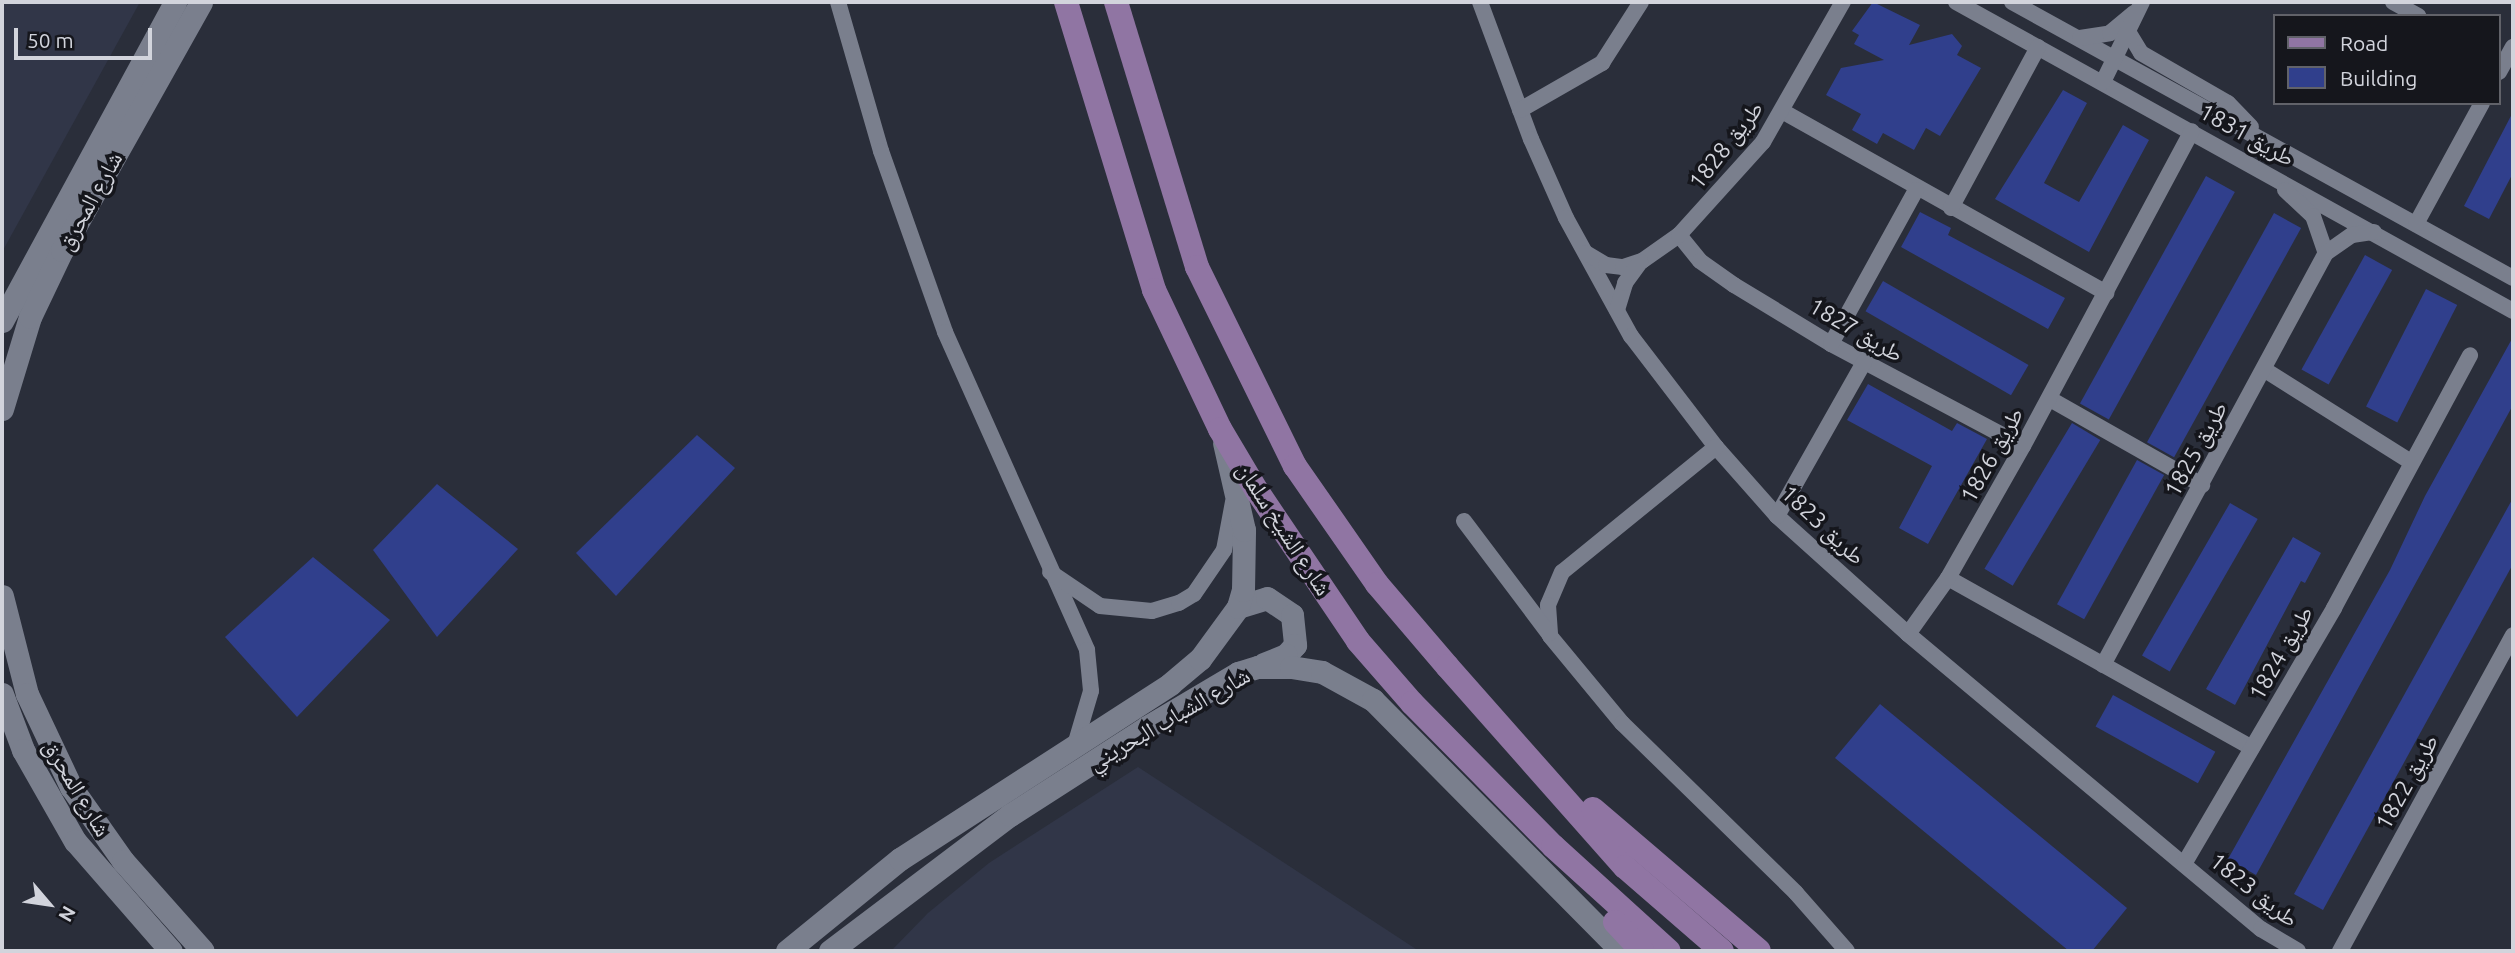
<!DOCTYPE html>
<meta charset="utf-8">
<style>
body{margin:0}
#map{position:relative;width:2515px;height:953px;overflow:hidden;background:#2a2e3a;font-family:Ubuntu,"Noto Naskh Arabic",sans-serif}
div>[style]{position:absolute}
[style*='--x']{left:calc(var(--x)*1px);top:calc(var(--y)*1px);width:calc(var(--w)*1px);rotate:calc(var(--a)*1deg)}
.built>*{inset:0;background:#313648}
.building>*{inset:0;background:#303f8c;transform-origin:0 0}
.street>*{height:16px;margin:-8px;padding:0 8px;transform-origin:8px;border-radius:8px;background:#7a7f8d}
.secondary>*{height:23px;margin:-11.5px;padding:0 11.5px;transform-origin:11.5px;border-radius:11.5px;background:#7a7f8d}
.primary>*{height:24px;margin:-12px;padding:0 12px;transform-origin:12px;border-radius:12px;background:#9075a3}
span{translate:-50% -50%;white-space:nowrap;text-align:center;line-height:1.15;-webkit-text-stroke:7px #15161c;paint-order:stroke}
.street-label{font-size:23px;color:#d2d4dc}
.frame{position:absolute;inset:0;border:4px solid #d2d4dc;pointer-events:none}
.legend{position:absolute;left:2273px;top:14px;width:228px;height:91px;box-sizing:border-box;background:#15161c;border:2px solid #616269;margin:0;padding:9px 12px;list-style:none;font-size:21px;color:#d2d4dc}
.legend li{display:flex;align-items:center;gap:14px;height:35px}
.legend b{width:35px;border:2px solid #616269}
.north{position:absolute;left:14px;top:869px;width:70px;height:70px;-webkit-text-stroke:5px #15161c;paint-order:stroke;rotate:119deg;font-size:19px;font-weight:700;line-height:28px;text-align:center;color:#d2d4dc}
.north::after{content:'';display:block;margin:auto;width:24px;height:32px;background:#d2d4dc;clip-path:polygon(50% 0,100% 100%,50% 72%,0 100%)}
.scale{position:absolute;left:14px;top:28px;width:138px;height:32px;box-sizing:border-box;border:4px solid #d2d4dc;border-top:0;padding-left:9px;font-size:21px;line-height:24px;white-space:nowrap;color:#d2d4dc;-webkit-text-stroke:5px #15161c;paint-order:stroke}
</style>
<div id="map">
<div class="built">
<i style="clip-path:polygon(2px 2px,140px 2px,2px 252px)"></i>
<i style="clip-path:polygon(1138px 767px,1419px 951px,891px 951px,928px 913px,989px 863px)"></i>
</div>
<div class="building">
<i style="clip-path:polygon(1873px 2px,1920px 25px,1909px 45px,1952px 34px,1962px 46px,1957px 55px,1981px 68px,1940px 136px,1926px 128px,1914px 150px,1883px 133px,1877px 144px,1852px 130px,1861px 114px,1826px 95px,1841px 68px,1884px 60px,1854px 44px,1859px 35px,1852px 31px)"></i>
<i style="clip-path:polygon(2063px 90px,2087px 103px,2044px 183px,2079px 202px,2123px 125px,2149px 140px,2089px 252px,1995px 199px)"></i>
<i style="clip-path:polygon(2513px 112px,2513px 173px,2489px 219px,2464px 206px)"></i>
<i style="left:2206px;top:176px;width:33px;height:260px;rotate:29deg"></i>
<i style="clip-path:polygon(1920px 212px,1951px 228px,1948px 235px,2065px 298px,2048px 329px,1901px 247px)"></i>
<i style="left:2274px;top:213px;width:31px;height:262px;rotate:29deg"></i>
<i style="left:2365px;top:255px;width:31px;height:131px;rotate:29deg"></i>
<i style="left:1883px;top:281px;width:168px;height:35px;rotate:30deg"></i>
<i style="left:2426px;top:289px;width:35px;height:132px;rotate:27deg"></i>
<i style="clip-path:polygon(2513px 337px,2513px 405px,2256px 875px,2228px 859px,2390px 570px,2425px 496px)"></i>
<i style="clip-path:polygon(1868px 384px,1952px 431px,1957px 423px,1987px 439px,1928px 544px,1899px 528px,1932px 466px,1847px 420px)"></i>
<i style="left:2072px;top:423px;width:33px;height:170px;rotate:31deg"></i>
<i style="clip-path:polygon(697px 435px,735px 468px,616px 596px,576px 553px)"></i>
<i style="left:2137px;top:460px;width:31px;height:165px;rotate:29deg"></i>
<i style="clip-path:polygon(437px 484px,518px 549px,437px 637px,373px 550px)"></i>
<i style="clip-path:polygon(2513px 498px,2513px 564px,2323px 910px,2294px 894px)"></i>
<i style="left:2230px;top:503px;width:32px;height:176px;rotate:30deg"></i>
<i style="clip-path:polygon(2293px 537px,2321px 553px,2305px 583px,2301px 581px,2235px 705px,2206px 689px)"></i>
<i style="clip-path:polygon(313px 557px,390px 620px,297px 717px,225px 637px)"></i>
<i style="left:2113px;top:695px;width:117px;height:36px;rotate:29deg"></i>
<i style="clip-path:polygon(1880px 704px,2127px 908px,2092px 951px,2069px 951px,1835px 758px)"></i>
</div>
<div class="street">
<i style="--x:838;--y:2;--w:155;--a:73.9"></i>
<i style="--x:881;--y:151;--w:192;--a:70.5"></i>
<i style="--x:945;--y:332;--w:348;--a:65.9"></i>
<i style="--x:1087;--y:650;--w:41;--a:84.4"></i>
<i style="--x:1091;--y:691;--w:56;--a:106.5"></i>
<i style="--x:1480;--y:2;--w:146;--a:69.6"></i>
<i style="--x:1531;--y:139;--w:86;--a:66.1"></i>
<i style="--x:1566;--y:218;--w:135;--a:61.2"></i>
<i style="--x:1631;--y:336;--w:140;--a:52.6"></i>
<i style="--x:1716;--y:447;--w:92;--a:48.5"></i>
<i style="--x:1777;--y:516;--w:176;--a:42"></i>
<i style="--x:1908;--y:634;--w:460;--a:39.9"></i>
<i style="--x:2261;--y:929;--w:43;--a:30.7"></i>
<i style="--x:1956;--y:2;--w:637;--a:29.02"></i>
<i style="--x:2012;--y:2;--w:572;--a:28.85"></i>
<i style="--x:2393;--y:2;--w:29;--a:29"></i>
<i style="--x:2129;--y:33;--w:23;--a:59"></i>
<i style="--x:2141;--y:53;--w:100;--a:29.9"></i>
<i style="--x:2228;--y:103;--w:33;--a:46"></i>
<i style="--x:2080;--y:38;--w:30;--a:-9"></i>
<i style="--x:2110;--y:33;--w:31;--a:-40"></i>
<i style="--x:2499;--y:72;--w:29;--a:-61"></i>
<i style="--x:2103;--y:82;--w:89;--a:-64"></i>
<i style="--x:1520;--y:110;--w:95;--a:-29.8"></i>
<i style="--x:1602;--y:63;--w:72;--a:-57.4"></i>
<i style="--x:1782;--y:111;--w:372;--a:29.3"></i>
<i style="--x:2285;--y:190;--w:38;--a:43"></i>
<i style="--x:2313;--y:216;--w:39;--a:71"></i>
<i style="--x:1951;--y:208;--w:183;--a:-61.6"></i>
<i style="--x:2416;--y:224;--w:138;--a:-61.4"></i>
<i style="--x:1679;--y:235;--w:33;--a:51"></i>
<i style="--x:1700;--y:261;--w:42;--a:35.2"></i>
<i style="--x:1734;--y:285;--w:114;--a:31.3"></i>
<i style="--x:1831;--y:344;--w:217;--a:28"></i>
<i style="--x:1586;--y:253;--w:23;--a:31"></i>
<i style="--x:1606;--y:265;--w:17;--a:7"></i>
<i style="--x:1623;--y:267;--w:20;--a:-18"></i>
<i style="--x:1642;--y:261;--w:45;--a:-35.1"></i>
<i style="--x:1679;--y:235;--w:125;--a:-47.9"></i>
<i style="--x:1763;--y:142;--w:161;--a:-60.3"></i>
<i style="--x:1617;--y:310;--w:28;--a:-73"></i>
<i style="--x:1625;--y:283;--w:26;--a:-54"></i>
<i style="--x:1831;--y:344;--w:176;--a:-61.1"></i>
<i style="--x:2265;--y:370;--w:173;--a:32.2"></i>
<i style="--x:2050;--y:399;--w:175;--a:29.5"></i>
<i style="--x:1716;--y:447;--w:198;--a:140.9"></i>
<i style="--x:1562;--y:572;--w:36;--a:113"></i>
<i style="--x:1548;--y:605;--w:31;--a:86"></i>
<i style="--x:1550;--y:636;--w:113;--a:50.4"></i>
<i style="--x:1622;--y:723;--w:243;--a:44.3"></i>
<i style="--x:1796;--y:893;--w:77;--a:48.7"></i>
<i style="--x:1777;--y:516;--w:177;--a:-60.5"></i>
<i style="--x:1464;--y:521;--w:141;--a:53"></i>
<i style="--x:1050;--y:572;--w:60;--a:34.2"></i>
<i style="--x:1100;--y:606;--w:52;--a:5.5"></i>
<i style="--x:1152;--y:611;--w:28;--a:-17"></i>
<i style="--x:1179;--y:603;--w:17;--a:-31"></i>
<i style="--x:1194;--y:594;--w:53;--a:-55.7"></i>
<i style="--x:1224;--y:550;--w:49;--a:-79.4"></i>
<i style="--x:1948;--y:578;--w:348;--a:29.2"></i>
<i style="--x:1908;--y:634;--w:69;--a:-54.5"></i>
<i style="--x:1948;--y:578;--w:152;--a:-60.4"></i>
<i style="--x:2023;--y:446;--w:357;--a:-61.8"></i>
<i style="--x:2103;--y:665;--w:468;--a:-61.6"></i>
<i style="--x:2326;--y:253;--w:32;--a:-35"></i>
<i style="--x:2352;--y:235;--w:22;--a:-8"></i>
<i style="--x:2184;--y:864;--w:297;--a:-59.6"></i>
<i style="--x:2334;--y:608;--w:287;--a:-61.7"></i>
<i style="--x:2340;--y:951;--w:360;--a:-61.3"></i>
</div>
<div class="secondary">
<i style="--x:2;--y:321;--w:363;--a:-61.5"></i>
<i style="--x:2;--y:409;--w:96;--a:-73.1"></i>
<i style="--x:30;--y:317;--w:74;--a:-64.5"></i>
<i style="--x:62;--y:250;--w:284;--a:-60.7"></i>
<i style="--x:2;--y:596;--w:101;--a:75.7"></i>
<i style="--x:27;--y:694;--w:103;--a:64.7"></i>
<i style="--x:71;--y:787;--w:90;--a:54.9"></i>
<i style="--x:123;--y:861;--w:120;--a:48.4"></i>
<i style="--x:1238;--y:607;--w:30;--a:-17"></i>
<i style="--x:1267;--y:598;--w:30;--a:34"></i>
<i style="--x:1292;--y:615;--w:30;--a:84"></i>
<i style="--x:1295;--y:645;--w:13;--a:132"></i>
<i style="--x:1286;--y:655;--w:24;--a:158"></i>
<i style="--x:2;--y:694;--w:60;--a:69.4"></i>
<i style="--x:23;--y:750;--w:105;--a:60.3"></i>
<i style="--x:75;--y:841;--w:146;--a:48.9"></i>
<i style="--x:787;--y:951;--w:146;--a:-39.2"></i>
<i style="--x:900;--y:859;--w:322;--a:-32.9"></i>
<i style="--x:1170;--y:684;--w:39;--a:-40"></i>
<i style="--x:1200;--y:659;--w:64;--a:-53.8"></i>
<i style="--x:1238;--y:607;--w:18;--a:-74"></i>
<i style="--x:1243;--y:590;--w:60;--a:-89"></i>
<i style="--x:1244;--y:530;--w:89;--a:-102.9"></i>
<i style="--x:830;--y:951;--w:226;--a:-37.1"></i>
<i style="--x:1010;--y:815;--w:163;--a:-32.7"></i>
<i style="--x:1147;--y:727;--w:106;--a:-30.7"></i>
<i style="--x:1238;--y:673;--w:21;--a:-17"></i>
<i style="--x:1258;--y:667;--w:33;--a:0"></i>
<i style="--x:1291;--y:667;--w:31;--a:9"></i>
<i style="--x:1322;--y:672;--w:58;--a:28.8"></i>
<i style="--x:1373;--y:700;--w:353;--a:45.3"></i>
</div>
<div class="primary">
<i style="--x:1066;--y:2;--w:301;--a:73"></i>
<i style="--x:1154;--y:290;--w:154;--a:64.6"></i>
<i style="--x:1220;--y:429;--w:72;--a:59.2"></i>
<i style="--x:1257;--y:491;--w:181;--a:56"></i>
<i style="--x:1358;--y:641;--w:82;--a:48.9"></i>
<i style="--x:1412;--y:703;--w:201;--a:45.4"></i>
<i style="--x:1553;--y:846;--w:156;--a:42.2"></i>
<i style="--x:1116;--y:2;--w:277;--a:73"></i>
<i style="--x:1197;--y:267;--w:222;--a:63.8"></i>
<i style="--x:1295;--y:466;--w:144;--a:55.2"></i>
<i style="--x:1377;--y:584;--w:108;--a:49.5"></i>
<i style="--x:1447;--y:666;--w:268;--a:48.5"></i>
<i style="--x:1625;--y:867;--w:128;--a:40.9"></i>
<i style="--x:1593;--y:809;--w:218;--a:40.5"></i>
<i style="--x:1615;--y:922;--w:40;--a:47"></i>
</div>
<div class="street-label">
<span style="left:2247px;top:135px;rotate:29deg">طريق 1831</span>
<span style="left:1726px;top:145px;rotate:-52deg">طريق 1828</span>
<span style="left:90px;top:201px;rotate:-61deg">شارع المحرق</span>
<span style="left:1856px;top:330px;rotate:30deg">طريق 1827</span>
<span style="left:2196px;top:449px;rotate:-61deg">طريق 1825</span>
<span style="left:1992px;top:455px;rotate:-61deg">طريق 1826</span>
<span style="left:1823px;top:525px;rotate:43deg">طريق 1823</span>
<span style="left:1284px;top:529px;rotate:57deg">شارع الشيخ سلمان</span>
<span style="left:2281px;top:653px;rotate:-60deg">طريق 1824</span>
<span style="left:1169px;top:719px;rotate:-30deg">شارع الشباب البحريني</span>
<span style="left:2407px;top:782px;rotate:-61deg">طريق 1822</span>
<span style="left:77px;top:788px;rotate:59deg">شارع المحرق</span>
<span style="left:2254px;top:890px;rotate:38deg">طريق 1823</span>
</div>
<div class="frame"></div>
<ul class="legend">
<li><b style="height:9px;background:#9075a3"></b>Road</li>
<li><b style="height:19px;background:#303f8c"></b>Building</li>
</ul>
<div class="north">N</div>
<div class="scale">50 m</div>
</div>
